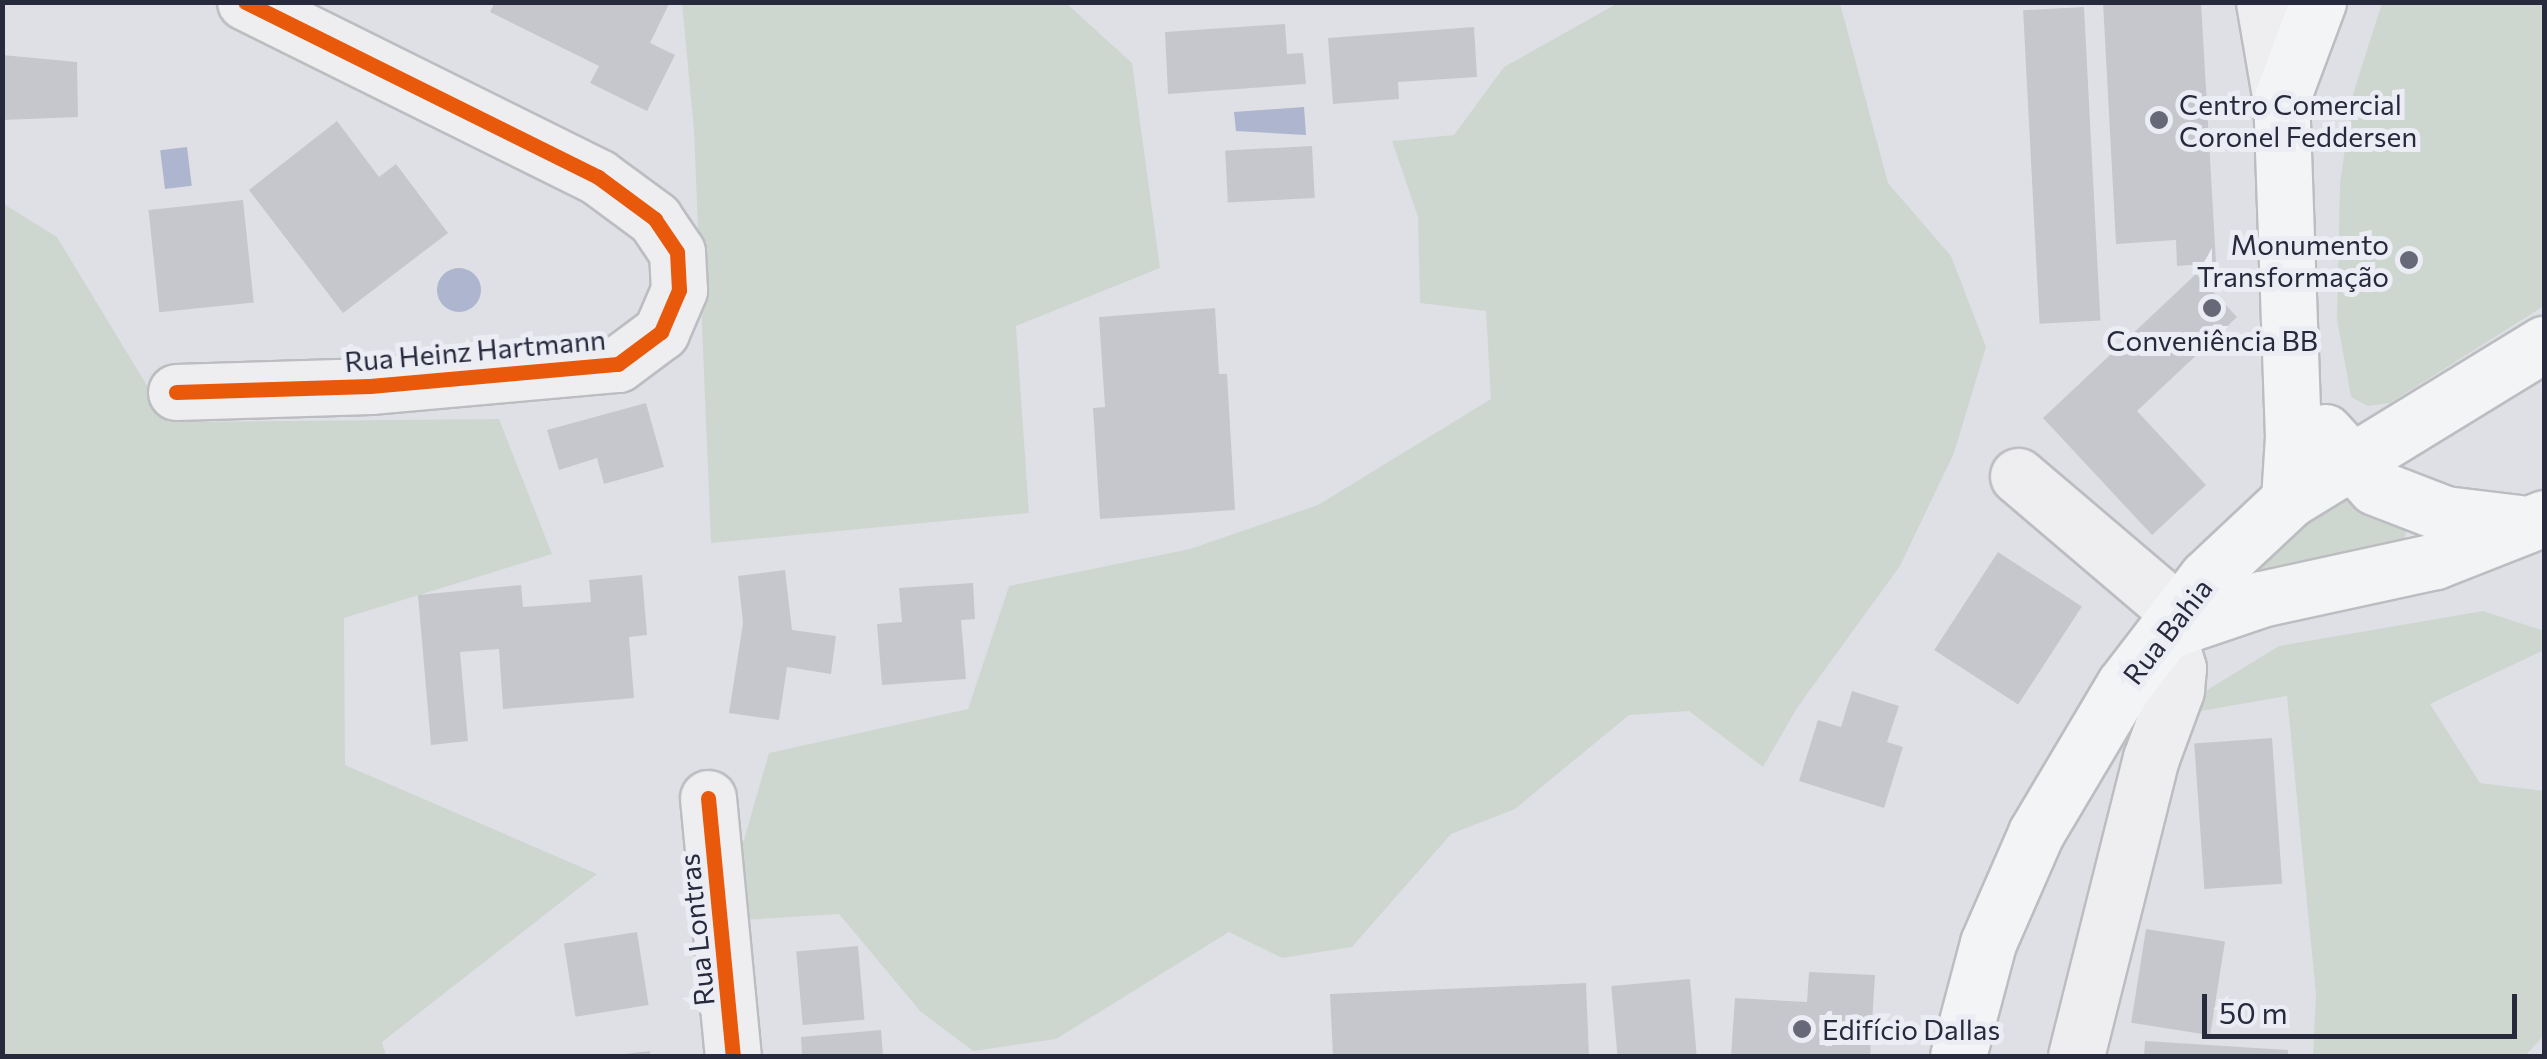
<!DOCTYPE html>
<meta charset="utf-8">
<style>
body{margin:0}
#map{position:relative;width:2547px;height:1059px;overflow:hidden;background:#dfe0e5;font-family:Commissioner,sans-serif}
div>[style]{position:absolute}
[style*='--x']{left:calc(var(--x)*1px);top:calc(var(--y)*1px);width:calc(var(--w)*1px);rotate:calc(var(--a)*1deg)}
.green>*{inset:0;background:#cdd7d0}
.water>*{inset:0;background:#adb5cf;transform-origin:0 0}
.round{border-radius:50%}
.building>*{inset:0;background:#c6c7cd;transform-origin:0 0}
.roads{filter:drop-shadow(2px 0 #bcbdc1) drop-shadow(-2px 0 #bcbdc1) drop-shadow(0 2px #bcbdc1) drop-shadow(0 -2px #bcbdc1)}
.minor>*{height:55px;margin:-27.5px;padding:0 27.5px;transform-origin:27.5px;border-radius:27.5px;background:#eeeef1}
.major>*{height:55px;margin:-27.5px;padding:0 27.5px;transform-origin:27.5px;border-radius:27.5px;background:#f3f4f5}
.cycleway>*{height:15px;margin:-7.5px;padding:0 7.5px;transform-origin:7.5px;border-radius:7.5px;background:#e8590c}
.dots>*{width:28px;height:28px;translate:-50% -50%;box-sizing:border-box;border:5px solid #ecedf4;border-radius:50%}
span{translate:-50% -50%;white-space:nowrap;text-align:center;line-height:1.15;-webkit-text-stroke:10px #ecedf4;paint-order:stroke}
.poi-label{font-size:28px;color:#27293d}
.left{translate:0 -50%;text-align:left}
.right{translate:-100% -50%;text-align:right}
.street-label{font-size:28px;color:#27293d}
.frame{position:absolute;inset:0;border:5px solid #27293d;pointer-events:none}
.scale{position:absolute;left:2202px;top:994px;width:315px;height:45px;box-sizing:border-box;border:5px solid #27293d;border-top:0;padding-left:12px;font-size:30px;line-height:35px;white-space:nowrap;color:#27293d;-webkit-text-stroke:8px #ecedf4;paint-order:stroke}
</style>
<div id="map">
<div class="green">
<i style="clip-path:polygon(682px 3px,1066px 3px,1132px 63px,1160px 268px,1016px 326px,1029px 513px,711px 543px,694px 131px)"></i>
<i style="clip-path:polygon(1618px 3px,1840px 3px,1888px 183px,1951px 256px,1986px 347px,1954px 453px,1900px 566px,1797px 708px,1763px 767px,1689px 711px,1629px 715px,1515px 809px,1451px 834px,1352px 947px,1282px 958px,1229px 932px,1056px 1039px,973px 1051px,920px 1011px,839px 914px,743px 920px,741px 850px,769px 753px,968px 709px,1009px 586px,1190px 549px,1318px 505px,1491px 399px,1486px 311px,1420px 303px,1418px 217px,1392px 141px,1454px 135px,1504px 67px)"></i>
<i style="clip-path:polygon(2382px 3px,2544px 3px,2544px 306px,2390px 403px,2368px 406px,2351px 397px,2337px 319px,2340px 183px,2353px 94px)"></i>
<i style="clip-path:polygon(2px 203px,57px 237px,169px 422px,499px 419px,552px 554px,344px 618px,345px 765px,597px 874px,382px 1042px,386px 1056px,3px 1056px)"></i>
<i style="clip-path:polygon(2343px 498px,2408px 528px,2399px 554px,2228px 580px,2263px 546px)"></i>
<i style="clip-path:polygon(2483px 611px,2544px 631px,2544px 650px,2430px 704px,2480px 783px,2544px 791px,2544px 1035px,2525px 1056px,2313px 1056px,2316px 995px,2287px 696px,2195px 712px,2199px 695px,2279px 646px)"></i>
</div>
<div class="water">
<i style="clip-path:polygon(1304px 107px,1306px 135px,1236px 131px,1234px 112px)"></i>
<i style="left:187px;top:147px;width:39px;height:27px;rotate:83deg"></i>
<i class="round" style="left:437px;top:268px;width:44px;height:44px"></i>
</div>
<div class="building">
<i style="clip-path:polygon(495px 2px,670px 2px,650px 43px,675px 55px,647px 111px,590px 83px,599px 66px,490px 12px)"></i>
<i style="clip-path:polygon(2103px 2px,2201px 2px,2216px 263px,2177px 266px,2176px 240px,2116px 244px)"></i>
<i style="left:2084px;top:7px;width:314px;height:61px;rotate:87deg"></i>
<i style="clip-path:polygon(1285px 24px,1287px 54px,1303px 53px,1306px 84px,1168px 94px,1165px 32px)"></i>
<i style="clip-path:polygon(1474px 27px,1477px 77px,1398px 82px,1399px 99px,1333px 104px,1328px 38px)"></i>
<i style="clip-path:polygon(2px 55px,77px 62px,78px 117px,2px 120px)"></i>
<i style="clip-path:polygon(337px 121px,379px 177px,396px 164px,448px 233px,343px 313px,249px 190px)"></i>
<i style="left:1312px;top:146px;width:52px;height:87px;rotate:87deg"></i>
<i style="left:243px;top:200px;width:103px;height:95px;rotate:84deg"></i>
<i style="clip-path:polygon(2196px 274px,2237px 317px,2137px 411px,2206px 485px,2152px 535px,2043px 418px)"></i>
<i style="clip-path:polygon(1215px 308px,1219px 374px,1227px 374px,1235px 510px,1100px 519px,1093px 408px,1105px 407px,1099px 317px)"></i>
<i style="clip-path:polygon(646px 403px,664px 467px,604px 484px,597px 458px,559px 470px,547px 430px)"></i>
<i style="left:1998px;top:552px;width:100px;height:117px;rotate:33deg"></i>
<i style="clip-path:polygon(785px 570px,792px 630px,836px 636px,831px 674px,787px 667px,779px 720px,729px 713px,743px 623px,738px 576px)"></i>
<i style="clip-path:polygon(642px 575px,647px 635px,629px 637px,634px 698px,503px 709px,499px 649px,460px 652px,468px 741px,431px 745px,418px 595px,521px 585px,523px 607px,591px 602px,589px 580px)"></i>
<i style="clip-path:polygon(973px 583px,975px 619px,961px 620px,966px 679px,882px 685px,877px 624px,902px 622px,899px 588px)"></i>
<i style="clip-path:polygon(1852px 691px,1899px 706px,1887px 742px,1903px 747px,1884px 808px,1799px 781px,1818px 720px,1841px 727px)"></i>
<i style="left:2272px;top:738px;width:146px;height:78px;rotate:86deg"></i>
<i style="left:2146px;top:929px;width:80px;height:95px;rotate:9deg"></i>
<i style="left:637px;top:932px;width:74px;height:74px;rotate:81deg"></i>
<i style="left:858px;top:946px;width:74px;height:62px;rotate:85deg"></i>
<i style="clip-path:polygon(1809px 972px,1875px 975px,1870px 1056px,1731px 1056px,1735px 998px,1807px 1002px)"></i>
<i style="left:1690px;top:979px;width:76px;height:79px;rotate:85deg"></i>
<i style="clip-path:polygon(1586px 983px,1589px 1056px,1333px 1056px,1330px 994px)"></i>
<i style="clip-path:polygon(881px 1030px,883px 1056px,802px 1056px,801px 1037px)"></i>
<i style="clip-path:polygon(2145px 1041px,2288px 1050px,2288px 1056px,2144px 1056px)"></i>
<i style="clip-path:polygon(650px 1051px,650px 1056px,624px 1056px,624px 1054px)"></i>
</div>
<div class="roads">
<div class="minor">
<i style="--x:2264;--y:2;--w:100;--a:80.3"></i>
<i style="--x:176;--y:392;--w:194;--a:-1.8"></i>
<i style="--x:370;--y:386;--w:249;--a:-5.1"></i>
<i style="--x:618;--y:364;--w:54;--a:-36.7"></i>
<i style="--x:661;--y:332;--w:46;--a:-66.8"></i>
<i style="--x:679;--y:290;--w:38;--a:-93"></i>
<i style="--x:677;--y:252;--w:40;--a:-124"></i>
<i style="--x:655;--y:219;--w:71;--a:-143.6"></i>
<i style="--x:598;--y:177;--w:394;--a:-153.6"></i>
<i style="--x:2018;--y:476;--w:213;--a:40.4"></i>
<i style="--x:708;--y:798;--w:259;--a:84.5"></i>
<i style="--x:2076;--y:1056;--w:307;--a:-75.9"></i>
<i style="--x:2151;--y:758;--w:72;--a:-69.8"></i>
<i style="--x:2176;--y:690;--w:22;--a:-85"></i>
<i style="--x:2178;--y:668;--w:39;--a:-107"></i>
</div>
<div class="major">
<i style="--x:2325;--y:432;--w:74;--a:47.7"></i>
<i style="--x:2375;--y:487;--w:75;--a:21.1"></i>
<i style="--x:2445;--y:514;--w:75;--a:6.9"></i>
<i style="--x:2289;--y:500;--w:63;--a:-86.4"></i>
<i style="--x:2293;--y:437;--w:336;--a:-92"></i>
<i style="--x:2281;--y:101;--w:106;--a:-69.5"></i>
<i style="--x:2167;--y:631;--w:99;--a:-18.8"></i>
<i style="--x:2261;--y:599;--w:178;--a:-12.3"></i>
<i style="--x:2435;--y:561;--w:117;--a:-21.5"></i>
<i style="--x:1958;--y:1056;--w:117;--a:-75.1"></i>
<i style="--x:1988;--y:943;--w:120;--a:-66.4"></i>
<i style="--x:2036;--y:833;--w:172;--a:-59.3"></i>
<i style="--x:2124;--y:685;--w:136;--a:-52.5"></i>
<i style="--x:2207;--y:577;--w:112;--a:-43.2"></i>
<i style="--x:2289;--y:500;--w:299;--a:-31.5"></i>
</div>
</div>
<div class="cycleway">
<i style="--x:176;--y:392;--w:194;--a:-1.8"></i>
<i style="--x:370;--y:386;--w:249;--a:-5.1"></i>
<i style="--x:618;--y:364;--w:54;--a:-36.7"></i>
<i style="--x:661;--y:332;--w:46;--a:-66.8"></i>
<i style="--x:679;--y:290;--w:38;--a:-93"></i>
<i style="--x:677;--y:252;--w:40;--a:-124"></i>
<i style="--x:655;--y:219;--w:71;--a:-143.6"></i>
<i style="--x:598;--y:177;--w:394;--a:-153.6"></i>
<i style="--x:708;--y:798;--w:259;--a:84.5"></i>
</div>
<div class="dots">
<i style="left:2159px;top:120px;background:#676978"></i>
<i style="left:2409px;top:260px;background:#676978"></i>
<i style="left:2212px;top:308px;background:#676978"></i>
<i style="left:1802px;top:1029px;background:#676978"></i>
</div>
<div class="poi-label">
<span class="left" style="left:2179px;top:120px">Centro Comercial<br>Coronel Feddersen</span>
<span class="right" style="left:2389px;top:260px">Monumento<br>Transformação</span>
<span style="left:2212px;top:340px">Conveniência BB</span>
<span class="left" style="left:1822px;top:1029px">Edifício Dallas</span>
</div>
<div class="street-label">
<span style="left:475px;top:350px;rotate:-5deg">Rua Heinz Hartmann</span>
<span style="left:2167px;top:631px;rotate:-52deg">Rua Bahia</span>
<span style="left:696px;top:930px;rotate:-96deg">Rua Lontras</span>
</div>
<div class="frame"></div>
<div class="scale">50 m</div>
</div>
